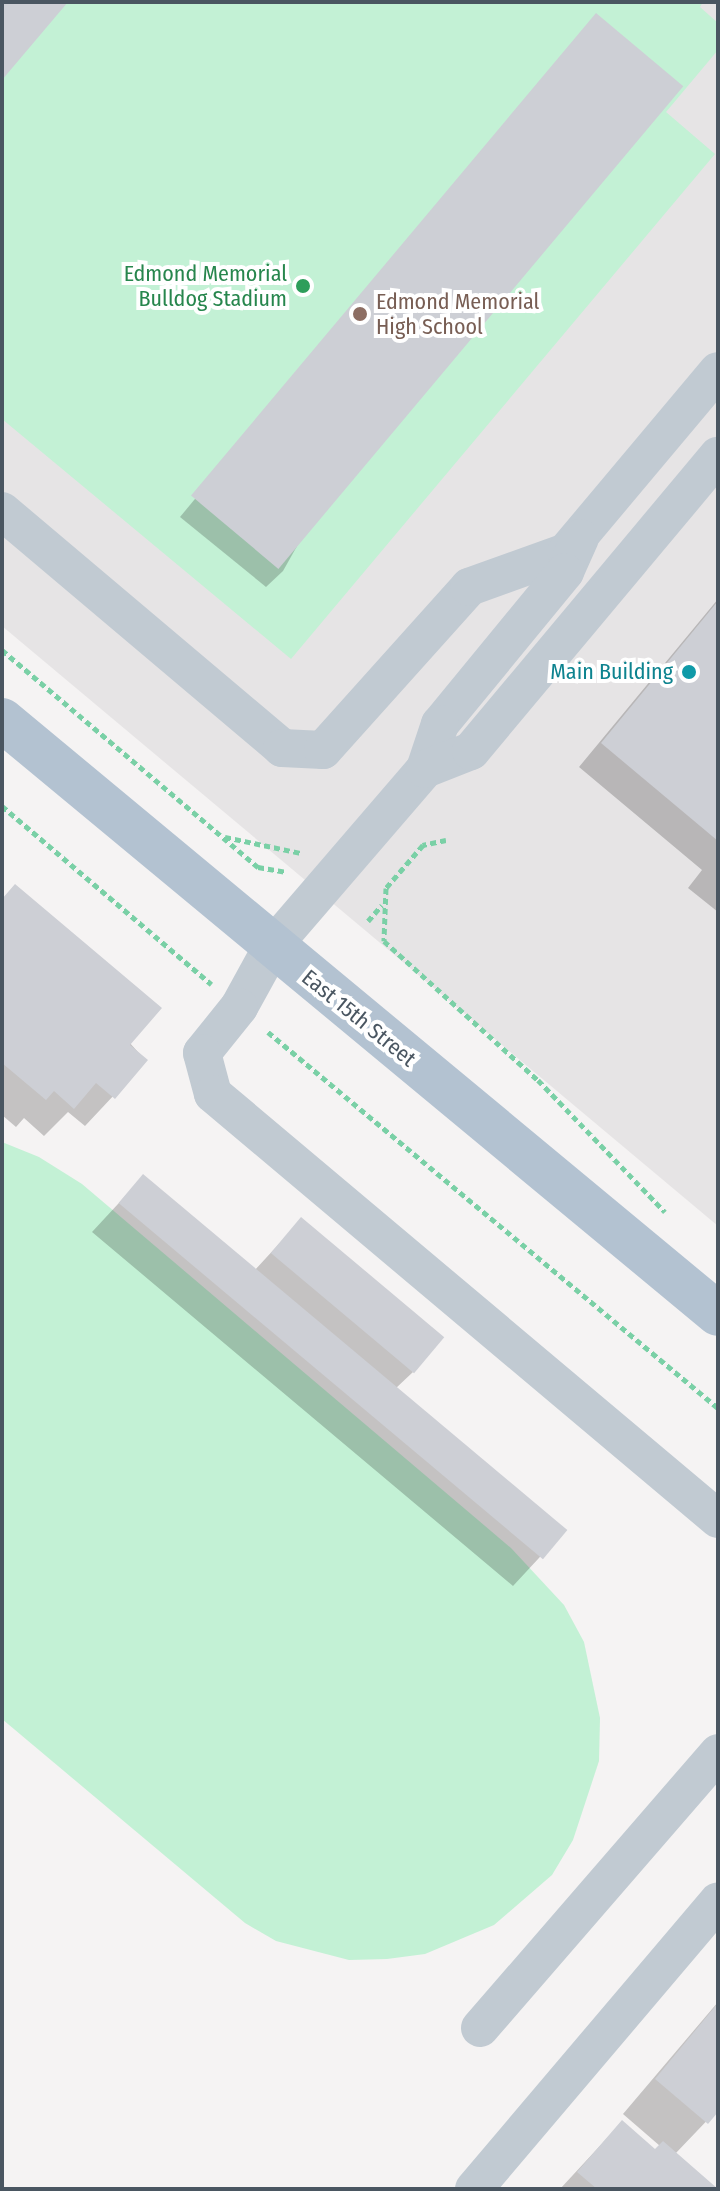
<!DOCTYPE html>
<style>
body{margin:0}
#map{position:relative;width:720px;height:2191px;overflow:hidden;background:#f5f3f3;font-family:"Fira Sans Condensed",sans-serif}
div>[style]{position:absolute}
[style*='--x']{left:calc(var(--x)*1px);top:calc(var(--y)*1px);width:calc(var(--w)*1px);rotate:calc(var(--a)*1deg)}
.education>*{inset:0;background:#e6e4e5}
.green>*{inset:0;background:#c3f1d5}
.shadow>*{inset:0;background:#0003}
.building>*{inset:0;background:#cdcfd5;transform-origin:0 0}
.path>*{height:5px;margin-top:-2.5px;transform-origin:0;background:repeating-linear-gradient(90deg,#7ad0a6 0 6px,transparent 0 10px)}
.minor>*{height:38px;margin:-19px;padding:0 19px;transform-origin:19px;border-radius:19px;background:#c1cad2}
.major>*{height:44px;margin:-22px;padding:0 22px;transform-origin:22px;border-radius:22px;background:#b3c2d1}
.dots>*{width:22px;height:22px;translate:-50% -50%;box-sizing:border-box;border:4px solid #fff;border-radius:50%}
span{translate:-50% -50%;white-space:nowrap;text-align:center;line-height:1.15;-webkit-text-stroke:8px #fff;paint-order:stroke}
.leisure-label{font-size:22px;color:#27864d}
.right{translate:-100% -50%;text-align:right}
.education-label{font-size:22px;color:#785e54}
.left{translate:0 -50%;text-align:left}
.culture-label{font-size:22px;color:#0d838f}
.street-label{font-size:22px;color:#4a5661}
.frame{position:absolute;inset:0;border:4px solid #4a5661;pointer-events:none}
</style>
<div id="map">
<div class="education">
<i style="clip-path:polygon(2px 2px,718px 2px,718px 1226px,2px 626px)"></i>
</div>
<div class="green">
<i style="clip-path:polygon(2px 2px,703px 2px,700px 7px,718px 23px,718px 50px,666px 112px,715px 154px,291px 659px,2px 419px)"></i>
<i style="clip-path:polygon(2px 1142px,39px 1157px,82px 1184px,511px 1548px,564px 1605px,584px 1642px,600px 1718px,599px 1761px,573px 1840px,552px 1875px,494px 1925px,425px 1954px,387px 1959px,349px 1960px,276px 1941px,245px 1923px,2px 1719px)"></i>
</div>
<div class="shadow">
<i style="clip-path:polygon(596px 16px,283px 571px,266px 587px,180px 517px)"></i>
<i style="clip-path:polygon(718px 599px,718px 912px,688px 888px,702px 870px,579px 767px)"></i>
<i style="clip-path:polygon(2px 900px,146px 1061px,85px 1126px,68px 1112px,44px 1136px,24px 1118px,16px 1127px,2px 1115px)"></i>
<i style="clip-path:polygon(143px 1177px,254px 1271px,301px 1220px,413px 1372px,395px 1389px,564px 1531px,513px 1586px,92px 1232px)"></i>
<i style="clip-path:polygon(718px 2002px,718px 2109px,675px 2154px,717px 2189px,560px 2189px,622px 2122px,654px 2151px,660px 2146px,623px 2114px)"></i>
</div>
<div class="building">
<i style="clip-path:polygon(3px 2px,68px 2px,2px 80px,2px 3px)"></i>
<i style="left:596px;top:13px;width:114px;height:630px;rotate:40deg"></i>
<i style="clip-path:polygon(718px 601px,718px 841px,601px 743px)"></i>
<i style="clip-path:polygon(15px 884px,162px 1008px,130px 1045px,148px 1060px,115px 1099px,96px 1083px,74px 1109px,54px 1091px,46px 1100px,2px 1063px,2px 899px)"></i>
<i style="left:143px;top:1174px;width:554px;height:38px;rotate:40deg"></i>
<i style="left:301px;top:1217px;width:187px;height:47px;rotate:40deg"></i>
<i style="clip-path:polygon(718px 2003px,718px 2112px,708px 2124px,655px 2079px)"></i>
<i style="clip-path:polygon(622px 2120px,655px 2149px,663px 2141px,718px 2189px,597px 2189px,577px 2172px)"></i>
</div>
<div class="path">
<i style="--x:2;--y:650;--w:336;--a:40.3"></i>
<i style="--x:258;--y:867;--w:29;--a:10"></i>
<i style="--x:2;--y:806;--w:275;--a:40.4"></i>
<i style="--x:225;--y:837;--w:78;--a:11.9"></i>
<i style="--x:446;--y:840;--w:24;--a:168"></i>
<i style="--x:423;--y:845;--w:57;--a:130.7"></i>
<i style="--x:386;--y:888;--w:53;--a:92.2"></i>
<i style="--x:384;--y:941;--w:207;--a:42.1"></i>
<i style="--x:538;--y:1080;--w:183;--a:46.1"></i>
<i style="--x:368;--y:921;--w:21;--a:-49"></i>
<i style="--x:268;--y:1032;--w:586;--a:39.88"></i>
</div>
<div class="minor">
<i style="--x:2;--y:511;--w:367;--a:40.2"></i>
<i style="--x:282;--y:748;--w:41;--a:2.8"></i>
<i style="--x:323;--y:750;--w:219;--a:-48.1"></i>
<i style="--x:469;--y:587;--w:103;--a:-19.8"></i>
<i style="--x:566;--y:552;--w:236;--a:-50"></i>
<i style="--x:580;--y:538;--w:37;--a:114"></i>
<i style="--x:565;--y:572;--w:197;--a:129.4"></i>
<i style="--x:440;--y:724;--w:47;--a:108.4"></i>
<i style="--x:425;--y:769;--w:235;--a:130.7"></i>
<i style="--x:272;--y:947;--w:68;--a:118.8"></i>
<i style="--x:239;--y:1007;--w:59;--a:128.8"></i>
<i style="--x:202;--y:1053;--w:42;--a:75"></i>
<i style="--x:213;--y:1094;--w:660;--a:40.08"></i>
<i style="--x:425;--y:769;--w:49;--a:-21.4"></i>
<i style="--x:471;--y:751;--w:385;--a:-50.1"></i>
<i style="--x:480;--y:2028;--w:364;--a:-49.1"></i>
<i style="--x:474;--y:2189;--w:377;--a:-49.7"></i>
</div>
<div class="major">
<i style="--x:2;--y:720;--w:930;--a:39.68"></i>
</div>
<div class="dots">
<i style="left:303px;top:286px;background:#2e9e5b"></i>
<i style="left:360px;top:314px;background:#8d6e63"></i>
<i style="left:689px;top:672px;background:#0f9aa8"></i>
</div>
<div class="leisure-label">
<span class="right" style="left:287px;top:286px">Edmond Memorial<br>Bulldog Stadium</span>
</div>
<div class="education-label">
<span class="left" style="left:376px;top:314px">Edmond Memorial<br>High School</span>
</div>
<div class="culture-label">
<span class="right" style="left:673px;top:672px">Main Building</span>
</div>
<div class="street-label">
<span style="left:359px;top:1018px;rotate:39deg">East 15th Street</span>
</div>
<div class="frame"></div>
</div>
